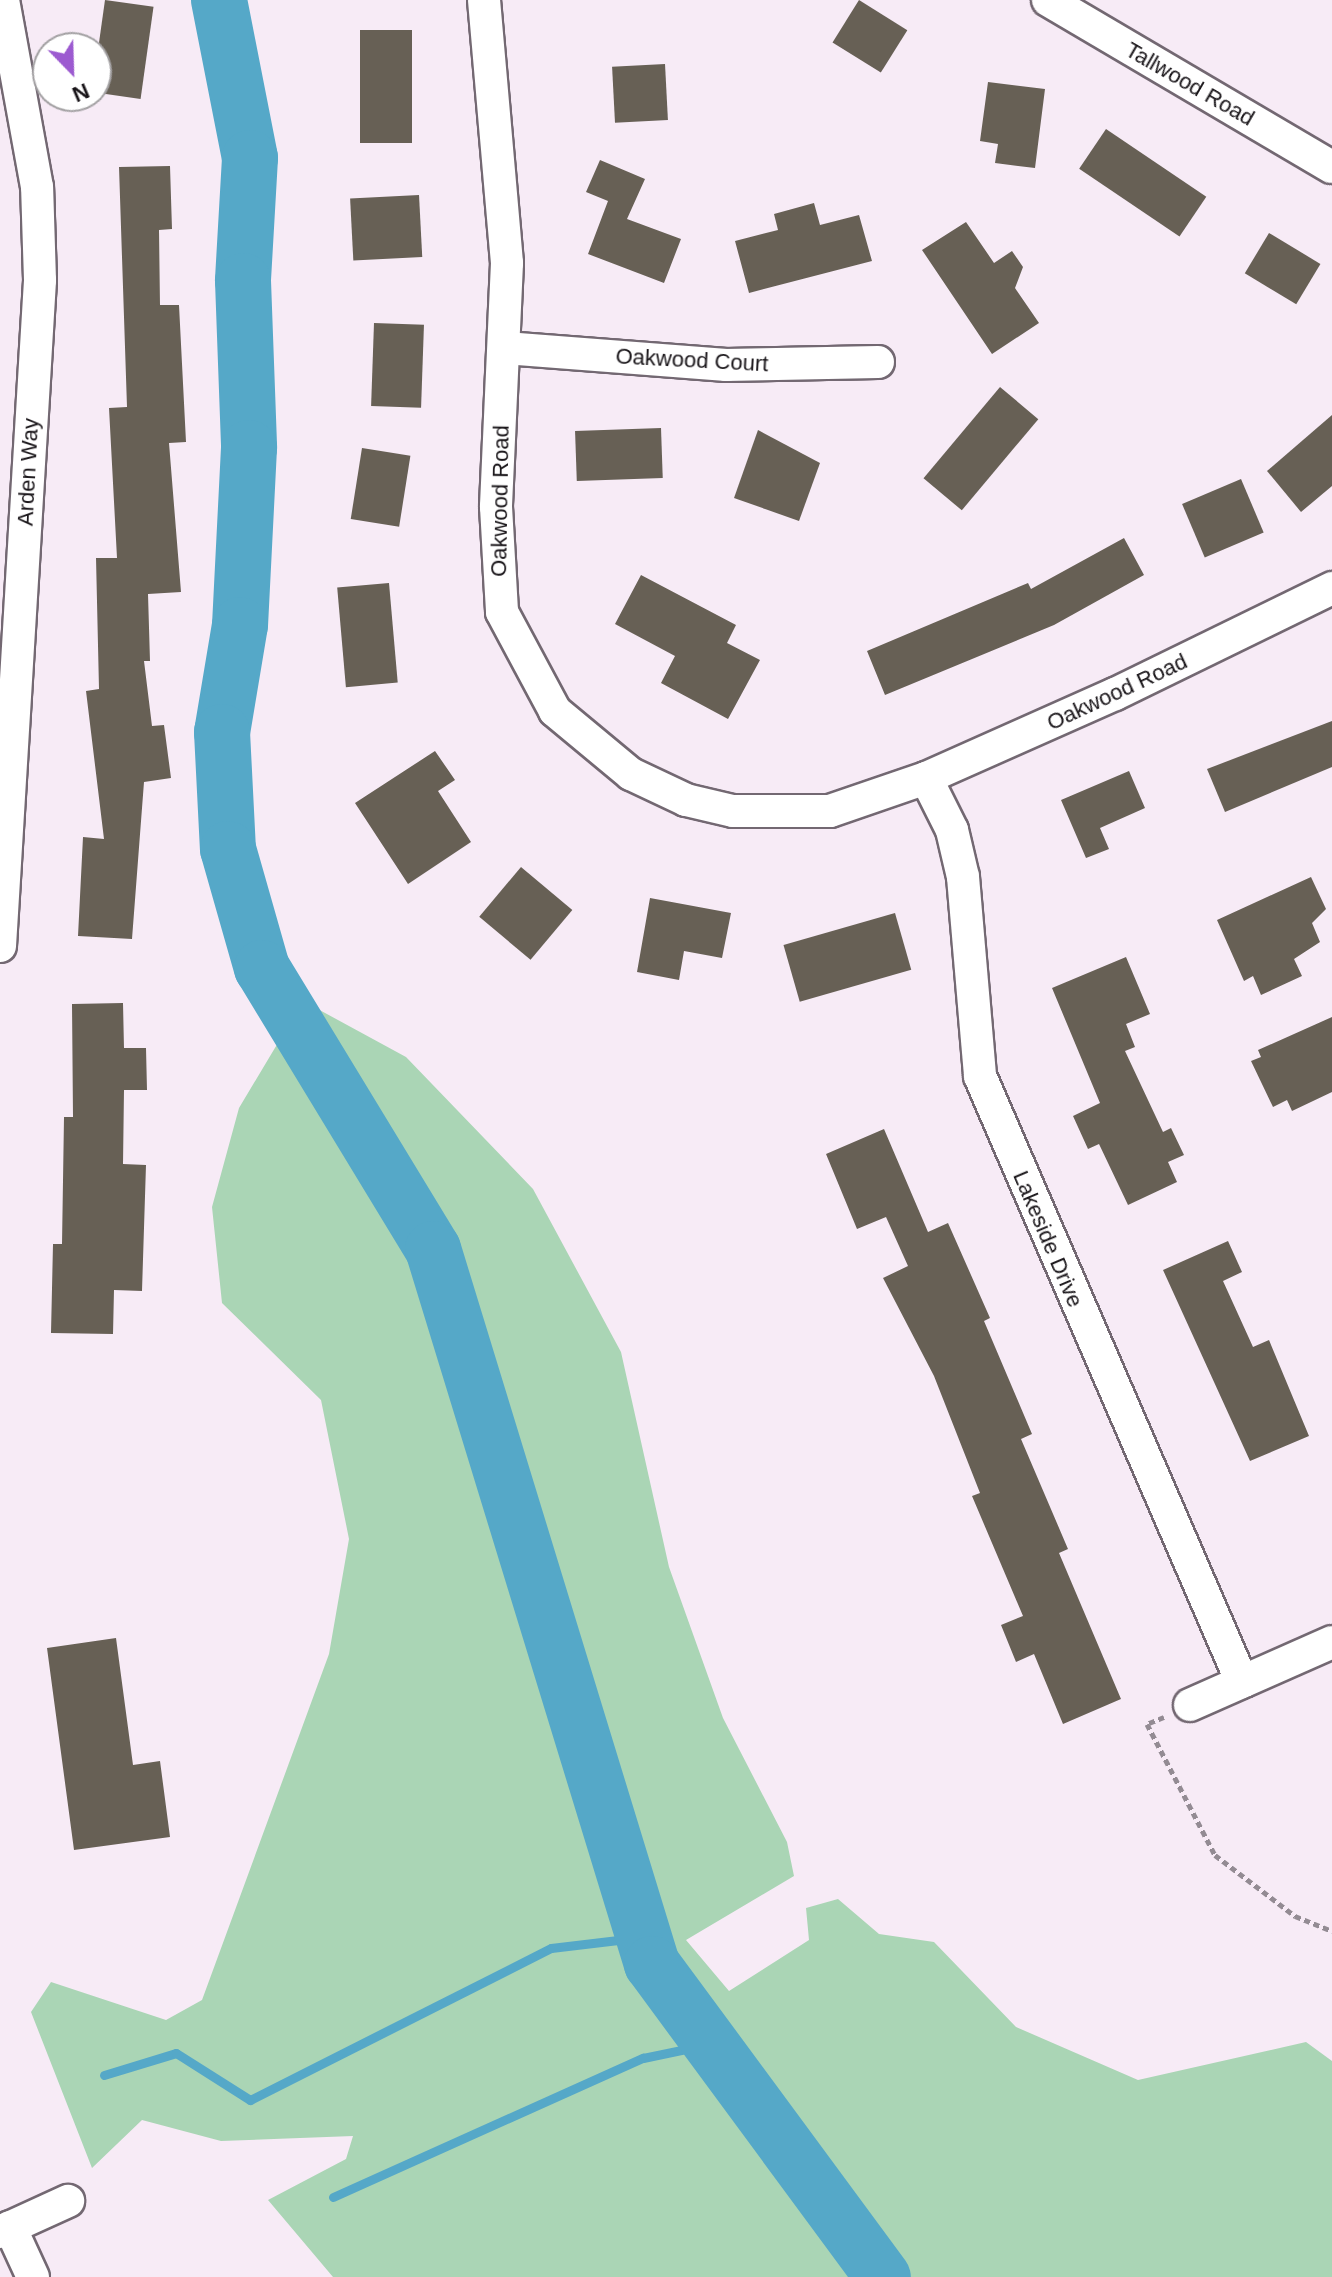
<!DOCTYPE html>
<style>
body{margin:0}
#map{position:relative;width:1332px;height:2277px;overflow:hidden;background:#f7ebf6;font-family:Helvetica,sans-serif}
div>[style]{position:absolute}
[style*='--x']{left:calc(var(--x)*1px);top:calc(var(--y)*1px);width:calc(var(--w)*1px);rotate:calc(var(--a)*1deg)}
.green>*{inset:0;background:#aad5b5}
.stream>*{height:9px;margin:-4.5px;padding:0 4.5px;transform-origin:4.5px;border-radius:4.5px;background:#55a8c8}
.river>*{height:56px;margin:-28px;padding:0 28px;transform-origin:28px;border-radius:28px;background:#55a8c8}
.building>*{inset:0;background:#676055;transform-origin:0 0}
.path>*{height:5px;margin-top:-2.5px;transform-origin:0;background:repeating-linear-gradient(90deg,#938b93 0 6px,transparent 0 10px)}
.roads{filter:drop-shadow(2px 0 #736872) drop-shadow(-2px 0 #736872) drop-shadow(0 2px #736872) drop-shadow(0 -2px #736872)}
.minor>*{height:32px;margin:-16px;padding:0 16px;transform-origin:16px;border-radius:16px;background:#fff}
span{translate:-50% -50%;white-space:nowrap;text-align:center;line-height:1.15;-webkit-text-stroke:8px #fff;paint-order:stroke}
.street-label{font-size:22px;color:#191519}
.north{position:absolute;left:32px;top:32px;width:80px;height:80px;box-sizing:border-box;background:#fff;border:2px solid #a3a1a3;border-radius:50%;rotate:157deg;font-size:22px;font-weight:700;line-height:32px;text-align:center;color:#191519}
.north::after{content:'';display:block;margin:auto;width:28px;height:36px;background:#9c5ad0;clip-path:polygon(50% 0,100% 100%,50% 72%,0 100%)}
</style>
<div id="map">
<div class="green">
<i style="clip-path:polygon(303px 1001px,406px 1057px,533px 1189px,621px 1352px,669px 1567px,723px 1718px,787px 1842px,794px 1876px,686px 1940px,729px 1991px,809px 1940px,806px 1908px,838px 1899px,879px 1934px,934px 1942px,1016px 2027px,1138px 2080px,1306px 2042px,1332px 2061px,1332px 2277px,333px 2277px,268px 2200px,346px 2159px,353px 2136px,221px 2141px,142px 2120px,92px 2168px,31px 2012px,51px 1982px,166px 2020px,202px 2000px,329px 1654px,349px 1539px,321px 1400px,222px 1303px,212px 1207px,239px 1108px)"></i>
</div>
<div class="stream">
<i style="--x:104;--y:2075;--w:75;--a:-17"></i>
<i style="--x:176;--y:2053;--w:88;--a:32.4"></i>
<i style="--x:250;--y:2100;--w:337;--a:-26.8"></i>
<i style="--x:551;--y:1948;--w:93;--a:-6.8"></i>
<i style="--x:333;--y:2197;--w:340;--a:-24.2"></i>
<i style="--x:643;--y:2058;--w:68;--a:-11.8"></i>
</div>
<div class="river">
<i style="--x:219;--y:0;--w:161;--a:78.9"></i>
<i style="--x:250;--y:158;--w:123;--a:93.3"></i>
<i style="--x:243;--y:281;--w:167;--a:87.9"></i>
<i style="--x:249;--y:448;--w:177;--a:92.9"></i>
<i style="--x:240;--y:625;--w:109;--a:99.5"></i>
<i style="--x:222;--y:732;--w:117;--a:87.1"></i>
<i style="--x:228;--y:849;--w:124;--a:74.1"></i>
<i style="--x:262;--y:968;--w:329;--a:58.7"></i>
<i style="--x:433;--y:1249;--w:748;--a:72.97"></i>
<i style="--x:652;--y:1964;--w:389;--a:53.6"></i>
</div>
<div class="building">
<i style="left:105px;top:0;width:49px;height:93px;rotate:8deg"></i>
<i style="left:859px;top:0;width:57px;height:50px;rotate:32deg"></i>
<i style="left:360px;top:30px;width:52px;height:113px"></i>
<i style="left:665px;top:64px;width:56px;height:53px;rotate:87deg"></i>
<i style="clip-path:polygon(988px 82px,1045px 89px,1035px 168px,995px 163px,998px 144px,980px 141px)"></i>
<i style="left:1106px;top:129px;width:121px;height:48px;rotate:34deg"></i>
<i style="clip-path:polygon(600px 160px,645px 179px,627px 219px,681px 239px,664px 283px,588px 254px,608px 201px,586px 192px)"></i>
<i style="clip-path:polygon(170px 166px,172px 229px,159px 230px,160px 305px,179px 305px,186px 442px,169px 443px,181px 592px,148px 594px,150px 661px,144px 661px,152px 726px,164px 725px,171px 778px,144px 782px,132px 939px,78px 936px,83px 837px,104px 839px,86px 691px,99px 689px,96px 558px,117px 558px,109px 408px,127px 407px,119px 167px)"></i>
<i style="left:419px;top:195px;width:62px;height:69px;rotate:87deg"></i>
<i style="clip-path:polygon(814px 203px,820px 225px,859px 215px,872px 261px,749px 293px,735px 241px,778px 230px,774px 214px)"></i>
<i style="clip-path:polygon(966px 222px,994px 263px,1012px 251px,1023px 267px,1015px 288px,1039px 323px,992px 354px,922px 250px)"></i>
<i style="left:1269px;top:233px;width:60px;height:47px;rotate:31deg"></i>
<i style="left:374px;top:323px;width:50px;height:83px;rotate:2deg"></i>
<i style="left:1000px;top:387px;width:50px;height:119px;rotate:40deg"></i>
<i style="clip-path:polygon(1332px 415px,1332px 486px,1301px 512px,1267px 471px)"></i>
<i style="left:661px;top:428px;width:50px;height:86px;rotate:88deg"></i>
<i style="clip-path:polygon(758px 430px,820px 463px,799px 521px,734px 498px)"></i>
<i style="left:362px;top:448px;width:49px;height:72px;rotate:9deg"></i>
<i style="left:1241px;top:479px;width:58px;height:64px;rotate:67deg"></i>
<i style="clip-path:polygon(1124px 538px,1144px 575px,1054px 625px,885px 695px,867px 651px,1028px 583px,1031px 589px)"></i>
<i style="clip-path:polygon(641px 575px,736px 625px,727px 643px,760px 660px,728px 719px,661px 683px,675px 656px,615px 624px)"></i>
<i style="left:389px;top:583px;width:100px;height:52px;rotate:85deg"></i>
<i style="clip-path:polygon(1332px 721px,1332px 767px,1225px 812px,1207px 769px)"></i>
<i style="clip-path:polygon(435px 751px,455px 780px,438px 791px,471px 842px,408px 884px,355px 803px)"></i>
<i style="clip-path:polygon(1129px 771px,1145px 808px,1100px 828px,1109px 849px,1086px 858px,1061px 800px)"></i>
<i style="left:521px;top:867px;width:67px;height:65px;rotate:40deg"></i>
<i style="clip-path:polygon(1311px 877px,1326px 909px,1312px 923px,1320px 942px,1294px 959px,1302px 976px,1261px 995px,1253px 976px,1244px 981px,1217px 920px)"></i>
<i style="clip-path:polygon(650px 898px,731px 913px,722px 958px,684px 951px,679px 980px,637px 972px)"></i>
<i style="left:895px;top:913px;width:59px;height:116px;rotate:74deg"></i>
<i style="clip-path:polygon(1126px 957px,1150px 1014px,1126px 1024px,1135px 1047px,1125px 1051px,1163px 1132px,1171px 1128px,1184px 1155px,1168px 1162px,1177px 1182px,1128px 1205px,1099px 1144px,1088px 1149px,1073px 1116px,1100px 1103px,1052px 988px)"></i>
<i style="clip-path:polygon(123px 1003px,124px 1048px,146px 1048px,147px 1090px,124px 1090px,123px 1164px,146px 1165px,142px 1291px,114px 1290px,113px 1334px,51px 1333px,53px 1244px,62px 1244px,64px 1117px,73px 1117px,72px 1004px)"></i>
<i style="clip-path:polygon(1332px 1017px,1332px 1092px,1292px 1111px,1287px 1100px,1273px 1107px,1251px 1061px,1261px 1057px,1258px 1050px)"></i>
<i style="clip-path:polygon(884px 1129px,928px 1232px,948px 1223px,990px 1318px,984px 1321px,1032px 1434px,1021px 1439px,1068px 1549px,1059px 1553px,1121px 1699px,1063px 1724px,1034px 1654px,1016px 1662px,1001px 1625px,1023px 1616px,972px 1496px,980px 1493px,934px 1376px,883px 1278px,908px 1266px,886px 1217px,857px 1229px,826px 1154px)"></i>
<i style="clip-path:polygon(1228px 1241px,1242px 1272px,1223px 1281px,1253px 1347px,1269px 1340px,1309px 1436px,1250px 1461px,1163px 1270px)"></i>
<i style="clip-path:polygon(116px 1638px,133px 1765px,160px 1761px,170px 1837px,74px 1850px,47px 1648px)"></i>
</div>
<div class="path">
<i style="--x:1164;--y:1717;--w:18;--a:158"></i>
<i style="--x:1147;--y:1724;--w:148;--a:62.6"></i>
<i style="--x:1215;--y:1855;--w:101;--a:37.3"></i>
<i style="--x:1295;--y:1916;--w:40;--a:22"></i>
</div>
<div class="roads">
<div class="minor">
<i style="--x:484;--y:0;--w:264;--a:85"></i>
<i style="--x:507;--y:263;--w:244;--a:92.6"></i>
<i style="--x:496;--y:507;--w:105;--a:86.7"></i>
<i style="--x:502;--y:612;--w:112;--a:61.8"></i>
<i style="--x:555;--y:711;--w:99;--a:39.7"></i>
<i style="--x:631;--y:774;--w:61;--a:25.3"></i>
<i style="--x:686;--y:800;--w:48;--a:13.2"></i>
<i style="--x:733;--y:811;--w:97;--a:0"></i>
<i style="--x:830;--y:811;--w:102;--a:-19"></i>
<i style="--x:926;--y:778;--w:207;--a:-24"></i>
<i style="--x:1115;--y:694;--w:242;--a:-26"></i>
<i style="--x:1048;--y:0;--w:329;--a:30.5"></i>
<i style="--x:505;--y:348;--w:222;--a:4.4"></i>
<i style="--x:726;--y:365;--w:152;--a:-1.1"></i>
<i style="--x:926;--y:778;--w:58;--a:63.4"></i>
<i style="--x:952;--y:830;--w:48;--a:76.8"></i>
<i style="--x:963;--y:877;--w:200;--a:85.1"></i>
<i style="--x:980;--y:1076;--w:660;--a:66.62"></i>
<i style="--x:0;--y:946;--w:667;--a:-86.56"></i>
<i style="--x:40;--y:280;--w:93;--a:-91.8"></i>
<i style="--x:37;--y:187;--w:190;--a:-100.3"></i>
<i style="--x:1190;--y:1705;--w:155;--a:-23.9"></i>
<i style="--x:10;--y:2227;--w:55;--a:65.3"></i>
<i style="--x:0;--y:2232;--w:75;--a:-24.5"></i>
</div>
</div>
<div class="street-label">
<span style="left:1190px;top:84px;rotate:30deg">Tallwood Road</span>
<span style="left:692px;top:360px;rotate:3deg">Oakwood Court</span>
<span style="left:28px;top:472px;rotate:-87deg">Arden Way</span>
<span style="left:500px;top:501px;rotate:-89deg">Oakwood Road</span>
<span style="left:1117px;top:692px;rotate:-25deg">Oakwood Road</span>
<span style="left:1048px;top:1239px;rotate:67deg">Lakeside Drive</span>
</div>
<div class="north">N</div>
</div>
